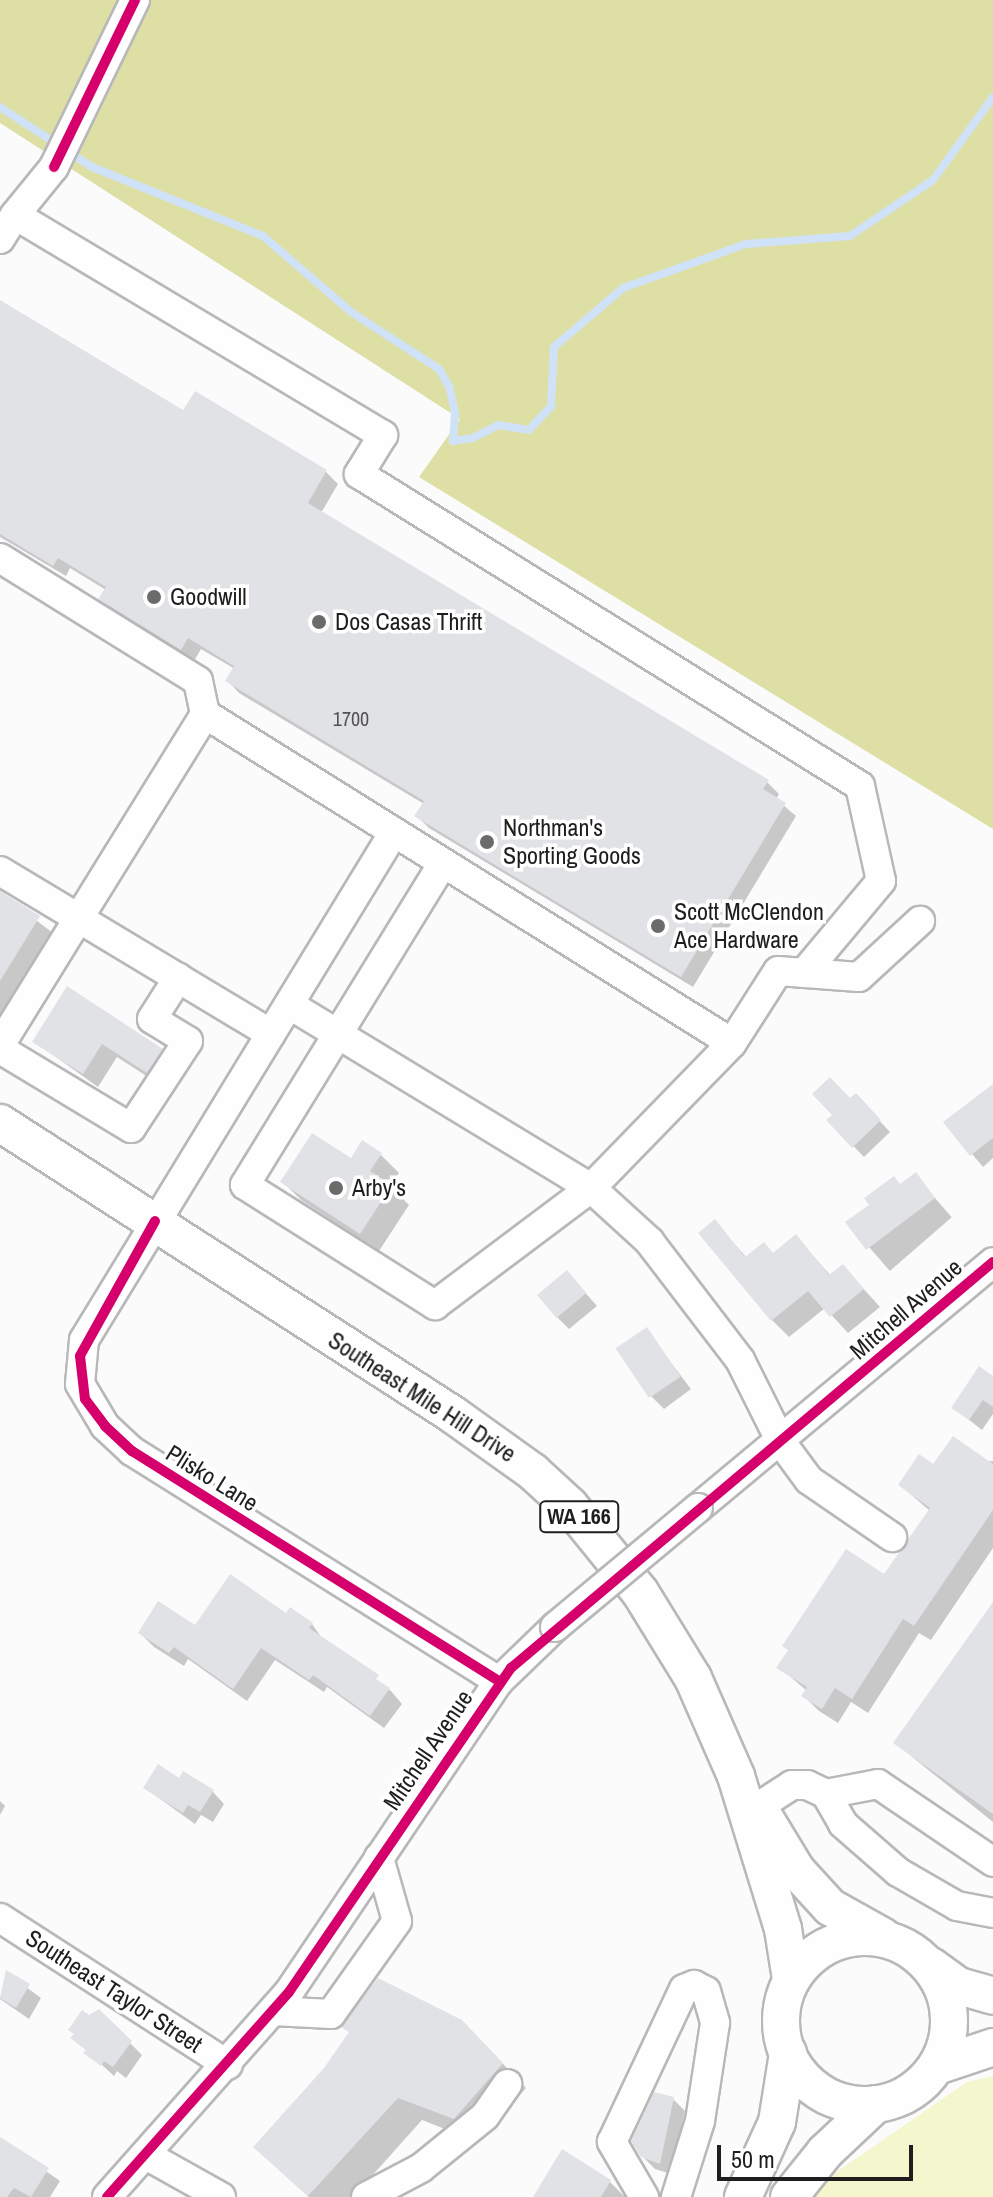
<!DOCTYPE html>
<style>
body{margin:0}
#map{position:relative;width:993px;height:2197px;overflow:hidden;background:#fbfbfc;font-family:"Archivo Narrow",sans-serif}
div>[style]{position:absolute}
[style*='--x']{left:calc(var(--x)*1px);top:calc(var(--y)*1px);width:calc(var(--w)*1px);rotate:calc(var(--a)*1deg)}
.green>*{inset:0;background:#f4f6ce}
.forest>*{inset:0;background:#dedfa5}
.shadow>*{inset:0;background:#0003;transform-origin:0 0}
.stream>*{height:8px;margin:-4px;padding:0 4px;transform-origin:4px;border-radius:4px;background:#d0e2f8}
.building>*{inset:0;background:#e0e2e5;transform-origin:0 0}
.roads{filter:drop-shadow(2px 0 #b8b8b9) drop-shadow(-2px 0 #b8b8b9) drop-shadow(0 2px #b8b8b9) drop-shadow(0 -2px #b8b8b9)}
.minor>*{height:28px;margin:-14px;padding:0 14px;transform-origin:14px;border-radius:14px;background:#fefeff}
.major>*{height:36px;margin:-18px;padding:0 18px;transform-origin:18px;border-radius:18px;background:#fefeff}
.major>.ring{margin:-18px;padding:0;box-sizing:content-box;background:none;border:36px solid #fefeff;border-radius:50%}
.bridges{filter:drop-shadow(2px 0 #b8b8b9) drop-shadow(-2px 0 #b8b8b9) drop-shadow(0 2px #b8b8b9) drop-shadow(0 -2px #b8b8b9)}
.minor-bridge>*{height:28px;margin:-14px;padding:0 14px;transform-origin:14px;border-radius:14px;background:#fefeff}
.cycleway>*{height:10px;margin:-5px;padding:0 5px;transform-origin:5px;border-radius:5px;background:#d6006c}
.dots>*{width:22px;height:22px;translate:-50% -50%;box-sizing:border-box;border:4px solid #fff;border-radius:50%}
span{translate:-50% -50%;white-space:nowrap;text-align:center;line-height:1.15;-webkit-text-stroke:7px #fff;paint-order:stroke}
.number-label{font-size:20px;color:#525254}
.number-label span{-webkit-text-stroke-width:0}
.shield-label span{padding:2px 6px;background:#fff;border:2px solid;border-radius:6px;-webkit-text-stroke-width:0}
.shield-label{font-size:22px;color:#1e1e1f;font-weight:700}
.poi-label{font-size:24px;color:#1e1e1f}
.left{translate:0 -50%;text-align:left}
.street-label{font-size:24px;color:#1e1e1f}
.scale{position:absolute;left:717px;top:2145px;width:196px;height:36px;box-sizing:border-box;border:4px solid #1e1e1f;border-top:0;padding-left:10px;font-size:24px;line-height:28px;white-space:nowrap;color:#1e1e1f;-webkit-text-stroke:6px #fff;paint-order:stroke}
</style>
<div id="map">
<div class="green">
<i style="clip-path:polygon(993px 2076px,993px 2197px,812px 2197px,832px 2175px,967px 2082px)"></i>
</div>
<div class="forest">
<i style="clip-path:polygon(0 0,993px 0,993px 829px,419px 477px,460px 419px,0 123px)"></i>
</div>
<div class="shadow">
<i style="clip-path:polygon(0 302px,184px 413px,196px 394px,326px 472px,338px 484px,321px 513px,767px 782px,779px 794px,776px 799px,796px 816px,693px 987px,429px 828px,417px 816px,424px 804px,239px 693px,228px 681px,235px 669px,201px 649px,194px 661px,113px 611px,101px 599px,106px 590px,70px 568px,66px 576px,0 537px)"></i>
<i style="clip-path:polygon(0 893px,57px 936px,0 1028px)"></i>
<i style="clip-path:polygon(68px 989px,176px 1065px,162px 1086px,117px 1057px,98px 1087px,35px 1042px)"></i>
<i style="clip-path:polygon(993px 1088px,993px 1158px,983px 1167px,946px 1123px)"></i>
<i style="clip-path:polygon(850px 1101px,866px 1106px,890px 1132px,864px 1157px,829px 1121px)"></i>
<i style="clip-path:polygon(381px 1155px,399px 1173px,390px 1186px,409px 1205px,379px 1251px,301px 1200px,283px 1182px)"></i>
<i style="left:915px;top:1175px;width:56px;height:82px;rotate:49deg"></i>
<i style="clip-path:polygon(715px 1222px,747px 1258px,773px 1255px,796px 1237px,831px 1276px,843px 1266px,880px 1307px,848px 1333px,825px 1308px,789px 1337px,772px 1320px)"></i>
<i style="clip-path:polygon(567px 1272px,597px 1306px,569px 1329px,557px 1317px)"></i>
<i style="clip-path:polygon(646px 1330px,691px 1389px,664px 1409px,652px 1397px)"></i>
<i style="clip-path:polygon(993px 1378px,993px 1414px,982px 1430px,954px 1408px)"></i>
<i style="clip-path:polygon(993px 1461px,993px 1548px,931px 1640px,919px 1633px,868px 1713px,851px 1702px,838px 1723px,819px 1711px,804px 1696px,807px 1691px,779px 1667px,884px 1577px,930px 1511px,900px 1485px,933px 1467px)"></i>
<i style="clip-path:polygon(993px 1605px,993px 1822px,895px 1743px)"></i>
<i style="clip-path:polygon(286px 1616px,312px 1624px,324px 1641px,391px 1691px,402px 1704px,384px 1728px,327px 1687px,324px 1692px,275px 1660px,247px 1701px,188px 1659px,184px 1666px,154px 1647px,140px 1633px)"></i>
<i style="clip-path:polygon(180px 1781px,213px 1792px,224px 1804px,213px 1822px,201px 1815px,195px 1824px,145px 1788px)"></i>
<i style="clip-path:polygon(0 1801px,5px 1806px,0 1815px)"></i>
<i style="clip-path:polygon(7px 1973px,41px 1998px,29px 2019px,0 1999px)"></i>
<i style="clip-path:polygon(99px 2012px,142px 2055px,126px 2078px,117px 2071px,114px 2076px,73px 2038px)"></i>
<i style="clip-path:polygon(486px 2046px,526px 2088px,478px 2142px,422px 2120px,353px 2197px,309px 2197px,279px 2170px,326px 2069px)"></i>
<i style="clip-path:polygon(673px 2099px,685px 2111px,671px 2174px,655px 2169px,642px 2156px)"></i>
<i style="clip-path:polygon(0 2139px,60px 2181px,50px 2197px,0 2197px)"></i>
<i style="clip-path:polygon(610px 2182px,625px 2197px,536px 2197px)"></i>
</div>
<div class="stream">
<i style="--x:0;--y:107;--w:110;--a:33.1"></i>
<i style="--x:92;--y:167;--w:184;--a:22"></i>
<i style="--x:263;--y:236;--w:116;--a:40.8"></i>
<i style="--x:351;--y:312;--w:105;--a:32.9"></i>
<i style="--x:439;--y:369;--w:20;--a:60"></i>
<i style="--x:449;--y:386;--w:28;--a:77"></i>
<i style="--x:455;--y:413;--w:28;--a:94"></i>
<i style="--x:453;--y:441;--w:20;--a:-9"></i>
<i style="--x:473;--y:438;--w:28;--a:-27"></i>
<i style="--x:498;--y:425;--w:31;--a:9"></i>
<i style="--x:529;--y:430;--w:33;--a:-47"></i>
<i style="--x:551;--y:406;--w:59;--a:-87.1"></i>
<i style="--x:554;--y:347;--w:91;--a:-40.5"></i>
<i style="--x:623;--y:288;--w:131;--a:-19.7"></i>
<i style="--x:746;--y:244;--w:104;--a:-4.4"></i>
<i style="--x:850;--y:236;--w:100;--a:-34"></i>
<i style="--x:933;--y:180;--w:102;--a:-54.1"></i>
</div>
<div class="building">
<i style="clip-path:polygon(0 300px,183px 410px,195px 391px,327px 470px,308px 503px,769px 780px,763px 789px,786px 803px,681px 977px,414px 816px,424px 801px,225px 681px,234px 666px,188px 638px,181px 650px,98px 599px,106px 587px,58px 558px,53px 566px,0 534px)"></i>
<i style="clip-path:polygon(0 891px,40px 916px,0 981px)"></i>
<i style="clip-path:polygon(67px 986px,163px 1049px,147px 1073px,102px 1044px,83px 1074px,32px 1042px)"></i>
<i style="clip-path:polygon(830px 1077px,850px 1098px,856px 1093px,881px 1120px,852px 1148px,826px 1120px,832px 1115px,812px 1094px)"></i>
<i style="clip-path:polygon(993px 1084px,993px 1138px,970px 1156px,943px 1122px)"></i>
<i style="clip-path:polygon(312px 1133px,351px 1158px,362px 1140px,382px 1153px,370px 1171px,392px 1185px,360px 1234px,280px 1182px)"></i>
<i style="clip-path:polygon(916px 1172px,935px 1198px,866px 1250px,845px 1222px,869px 1205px,864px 1198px,894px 1176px,900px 1184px)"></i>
<i style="clip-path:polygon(715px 1219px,745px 1257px,764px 1242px,773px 1253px,796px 1234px,829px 1275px,843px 1264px,864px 1289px,830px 1317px,808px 1291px,771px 1321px,698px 1233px)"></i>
<i style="left:567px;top:1270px;width:30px;height:39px;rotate:50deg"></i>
<i style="left:647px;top:1327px;width:60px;height:38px;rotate:56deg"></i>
<i style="clip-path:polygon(979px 1366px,993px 1376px,993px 1407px,983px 1400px,969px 1420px,951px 1408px)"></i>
<i style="clip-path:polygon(953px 1436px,993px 1464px,993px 1510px,914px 1626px,903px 1619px,852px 1699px,835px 1688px,822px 1709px,801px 1696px,807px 1687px,776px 1668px,788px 1650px,782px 1646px,846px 1549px,884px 1574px,930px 1508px,898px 1485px,919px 1454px,933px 1464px)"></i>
<i style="clip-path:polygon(230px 1574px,286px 1613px,290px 1607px,313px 1623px,309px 1628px,379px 1675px,376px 1679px,390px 1688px,370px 1716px,313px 1675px,309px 1680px,261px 1648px,233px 1689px,174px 1647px,169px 1653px,138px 1633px,158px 1601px,195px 1625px)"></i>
<i style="clip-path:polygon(993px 1602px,993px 1814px,893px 1743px)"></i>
<i style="clip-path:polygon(158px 1764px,179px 1778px,183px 1771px,214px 1790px,200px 1812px,188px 1805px,183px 1813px,143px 1788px)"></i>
<i style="clip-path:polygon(6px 1970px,30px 1984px,16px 2008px,0 1998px)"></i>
<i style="clip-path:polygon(378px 1978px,462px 2020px,503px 2063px,454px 2119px,398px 2098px,308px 2196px,253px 2147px,324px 2068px,349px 2032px,341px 2027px)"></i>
<i style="clip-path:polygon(99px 2009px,132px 2041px,113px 2067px,104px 2061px,101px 2066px,83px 2053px,86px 2050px,70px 2038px,74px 2034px,68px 2030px,82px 2010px,89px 2015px)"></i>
<i style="clip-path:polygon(654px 2092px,674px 2097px,660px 2164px,641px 2157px,631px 2141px)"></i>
<i style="clip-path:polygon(0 2137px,49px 2168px,31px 2197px,14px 2188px,7px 2197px,0 2197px)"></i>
<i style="clip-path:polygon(562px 2149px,611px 2180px,601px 2197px,533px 2197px)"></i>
</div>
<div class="roads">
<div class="minor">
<i style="--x:135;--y:0;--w:186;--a:115.9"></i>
<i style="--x:54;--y:167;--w:62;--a:129.1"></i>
<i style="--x:15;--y:215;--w:429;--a:30.9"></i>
<i style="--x:383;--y:435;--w:46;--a:121.6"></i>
<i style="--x:359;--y:474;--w:590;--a:31.91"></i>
<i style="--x:860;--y:786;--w:97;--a:77.5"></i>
<i style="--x:881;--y:881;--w:120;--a:129.9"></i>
<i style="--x:0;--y:239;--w:28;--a:-58"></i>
<i style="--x:0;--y:558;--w:233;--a:31.8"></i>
<i style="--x:198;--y:681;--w:34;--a:78"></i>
<i style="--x:205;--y:714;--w:621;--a:31.98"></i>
<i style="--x:394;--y:832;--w:595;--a:121.39"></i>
<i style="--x:84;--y:1340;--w:44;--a:95.2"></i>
<i style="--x:80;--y:1384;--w:49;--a:59.2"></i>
<i style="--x:105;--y:1426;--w:37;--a:43"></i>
<i style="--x:132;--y:1451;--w:433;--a:32.1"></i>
<i style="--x:443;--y:863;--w:378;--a:121.6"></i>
<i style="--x:245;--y:1185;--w:225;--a:32.3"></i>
<i style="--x:435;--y:1305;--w:195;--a:-36.9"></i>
<i style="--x:591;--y:1188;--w:202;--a:-45.8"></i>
<i style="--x:732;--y:1043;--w:85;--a:-57.4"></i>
<i style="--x:778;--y:971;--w:81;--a:4.2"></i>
<i style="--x:859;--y:977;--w:83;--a:-42.6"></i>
<i style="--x:0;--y:871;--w:316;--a:31"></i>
<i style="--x:290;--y:1005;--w:352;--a:31.3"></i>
<i style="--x:591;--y:1188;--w:79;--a:42.4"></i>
<i style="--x:649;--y:1241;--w:150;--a:52.6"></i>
<i style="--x:740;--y:1360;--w:92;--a:63.4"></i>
<i style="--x:781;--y:1442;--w:47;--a:53.6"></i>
<i style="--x:809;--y:1480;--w:101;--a:34.5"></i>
<i style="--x:0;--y:1045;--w:389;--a:-58.2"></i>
<i style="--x:0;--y:1049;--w:153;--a:31.1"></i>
<i style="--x:131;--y:1128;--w:104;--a:-56.8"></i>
<i style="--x:188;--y:1041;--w:42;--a:-148.6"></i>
<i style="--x:152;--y:1019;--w:49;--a:-57.6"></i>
<i style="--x:698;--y:1508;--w:384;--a:-39.8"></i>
<i style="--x:826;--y:1794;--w:53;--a:-10.9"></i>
<i style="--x:878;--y:1784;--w:139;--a:34.1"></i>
<i style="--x:758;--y:1807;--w:40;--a:-32.9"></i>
<i style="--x:792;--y:1785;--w:15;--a:0"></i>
<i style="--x:807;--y:1785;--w:21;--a:25"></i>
<i style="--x:826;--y:1794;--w:34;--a:60"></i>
<i style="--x:843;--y:1824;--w:73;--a:41.1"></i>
<i style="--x:898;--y:1872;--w:68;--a:30"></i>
<i style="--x:957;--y:1906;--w:37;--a:11"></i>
<i style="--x:0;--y:1918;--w:271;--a:32.8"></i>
<i style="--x:273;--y:2011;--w:58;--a:3"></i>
<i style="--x:331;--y:2014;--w:114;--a:-54.6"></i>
<i style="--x:397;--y:1921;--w:66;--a:-105.9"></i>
<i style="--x:146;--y:2155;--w:86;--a:29.2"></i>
<i style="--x:107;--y:2197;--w:274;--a:-48.4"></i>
<i style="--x:289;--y:1992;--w:375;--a:-56"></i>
<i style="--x:499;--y:1681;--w:78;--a:-44"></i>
<i style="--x:366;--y:2197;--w:62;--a:-27.8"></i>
<i style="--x:421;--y:2168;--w:82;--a:-39.1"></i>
<i style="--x:485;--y:2116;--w:39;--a:-55"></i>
<i style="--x:644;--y:2197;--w:64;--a:-120.2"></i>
<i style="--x:612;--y:2142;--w:169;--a:-64.8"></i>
<i style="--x:684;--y:1989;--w:11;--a:-22"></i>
<i style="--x:694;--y:1985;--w:13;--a:27"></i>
<i style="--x:706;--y:1991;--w:33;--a:74"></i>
<i style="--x:715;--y:2023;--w:99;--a:98.7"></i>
<i style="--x:700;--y:2121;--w:80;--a:107.5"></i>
</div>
<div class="major">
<i style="--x:0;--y:1123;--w:538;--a:32.77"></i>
<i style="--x:452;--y:1414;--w:100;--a:35.6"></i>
<i style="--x:533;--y:1472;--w:50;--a:42.6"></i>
<i style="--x:570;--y:1506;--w:111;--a:50.9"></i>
<i style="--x:640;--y:1592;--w:101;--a:58.4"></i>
<i style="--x:693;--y:1678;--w:107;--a:66.3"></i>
<i style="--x:736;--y:1776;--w:160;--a:72.9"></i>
<i style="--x:783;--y:1929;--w:51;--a:80.9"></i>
<i style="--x:760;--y:1810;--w:71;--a:58.8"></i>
<i style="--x:797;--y:1871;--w:49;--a:47.5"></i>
<i style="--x:830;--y:1907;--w:60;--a:29.1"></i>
<i class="ring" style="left:781px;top:1937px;width:132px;height:132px"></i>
<i style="--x:931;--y:1966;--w:34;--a:36"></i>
<i style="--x:959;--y:1986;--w:35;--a:16"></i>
<i style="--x:937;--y:2066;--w:59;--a:-18.7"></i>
<i style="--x:743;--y:2197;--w:82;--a:-65.6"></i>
<i style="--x:777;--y:2122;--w:70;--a:-80.9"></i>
<i style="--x:789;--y:2197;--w:58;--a:-51.3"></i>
<i style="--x:825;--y:2152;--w:70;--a:-43.3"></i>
</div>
</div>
<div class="bridges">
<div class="minor-bridge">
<i style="--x:555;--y:1627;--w:186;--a:-39.8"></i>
</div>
</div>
<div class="cycleway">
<i style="--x:54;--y:167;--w:186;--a:-64.1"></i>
<i style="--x:155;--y:1221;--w:154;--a:119.1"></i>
<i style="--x:80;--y:1356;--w:43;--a:83.4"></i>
<i style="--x:85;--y:1399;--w:34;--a:53"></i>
<i style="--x:105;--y:1426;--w:37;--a:43"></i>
<i style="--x:132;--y:1451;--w:433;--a:32.1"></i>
<i style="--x:107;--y:2197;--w:274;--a:-48.4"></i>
<i style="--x:289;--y:1992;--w:393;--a:-55.6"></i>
<i style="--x:511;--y:1668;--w:630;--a:-40.11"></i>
</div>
<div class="dots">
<i style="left:154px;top:597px;background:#6b6b6c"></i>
<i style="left:319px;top:622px;background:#6b6b6c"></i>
<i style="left:487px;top:842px;background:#6b6b6c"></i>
<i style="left:658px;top:926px;background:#6b6b6c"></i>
<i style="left:336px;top:1188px;background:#6b6b6c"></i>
</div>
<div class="number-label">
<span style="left:351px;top:718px">1700</span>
</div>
<div class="shield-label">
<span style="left:579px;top:1517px">WA 166</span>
</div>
<div class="poi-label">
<span class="left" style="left:170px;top:597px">Goodwill</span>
<span class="left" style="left:335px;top:622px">Dos Casas Thrift</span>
<span class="left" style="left:503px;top:842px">Northman's<br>Sporting Goods</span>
<span class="left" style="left:674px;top:926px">Scott McClendon<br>Ace Hardware</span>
<span class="left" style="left:352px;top:1188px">Arby's</span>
</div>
<div class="street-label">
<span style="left:906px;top:1309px;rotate:-41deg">Mitchell Avenue</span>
<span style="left:422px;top:1397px;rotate:33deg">Southeast Mile Hill Drive</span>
<span style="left:212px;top:1478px;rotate:32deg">Plisko Lane</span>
<span style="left:428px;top:1750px;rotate:-56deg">Mitchell Avenue</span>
<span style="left:114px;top:1991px;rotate:33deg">Southeast Taylor Street</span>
</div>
<div class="scale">50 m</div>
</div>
